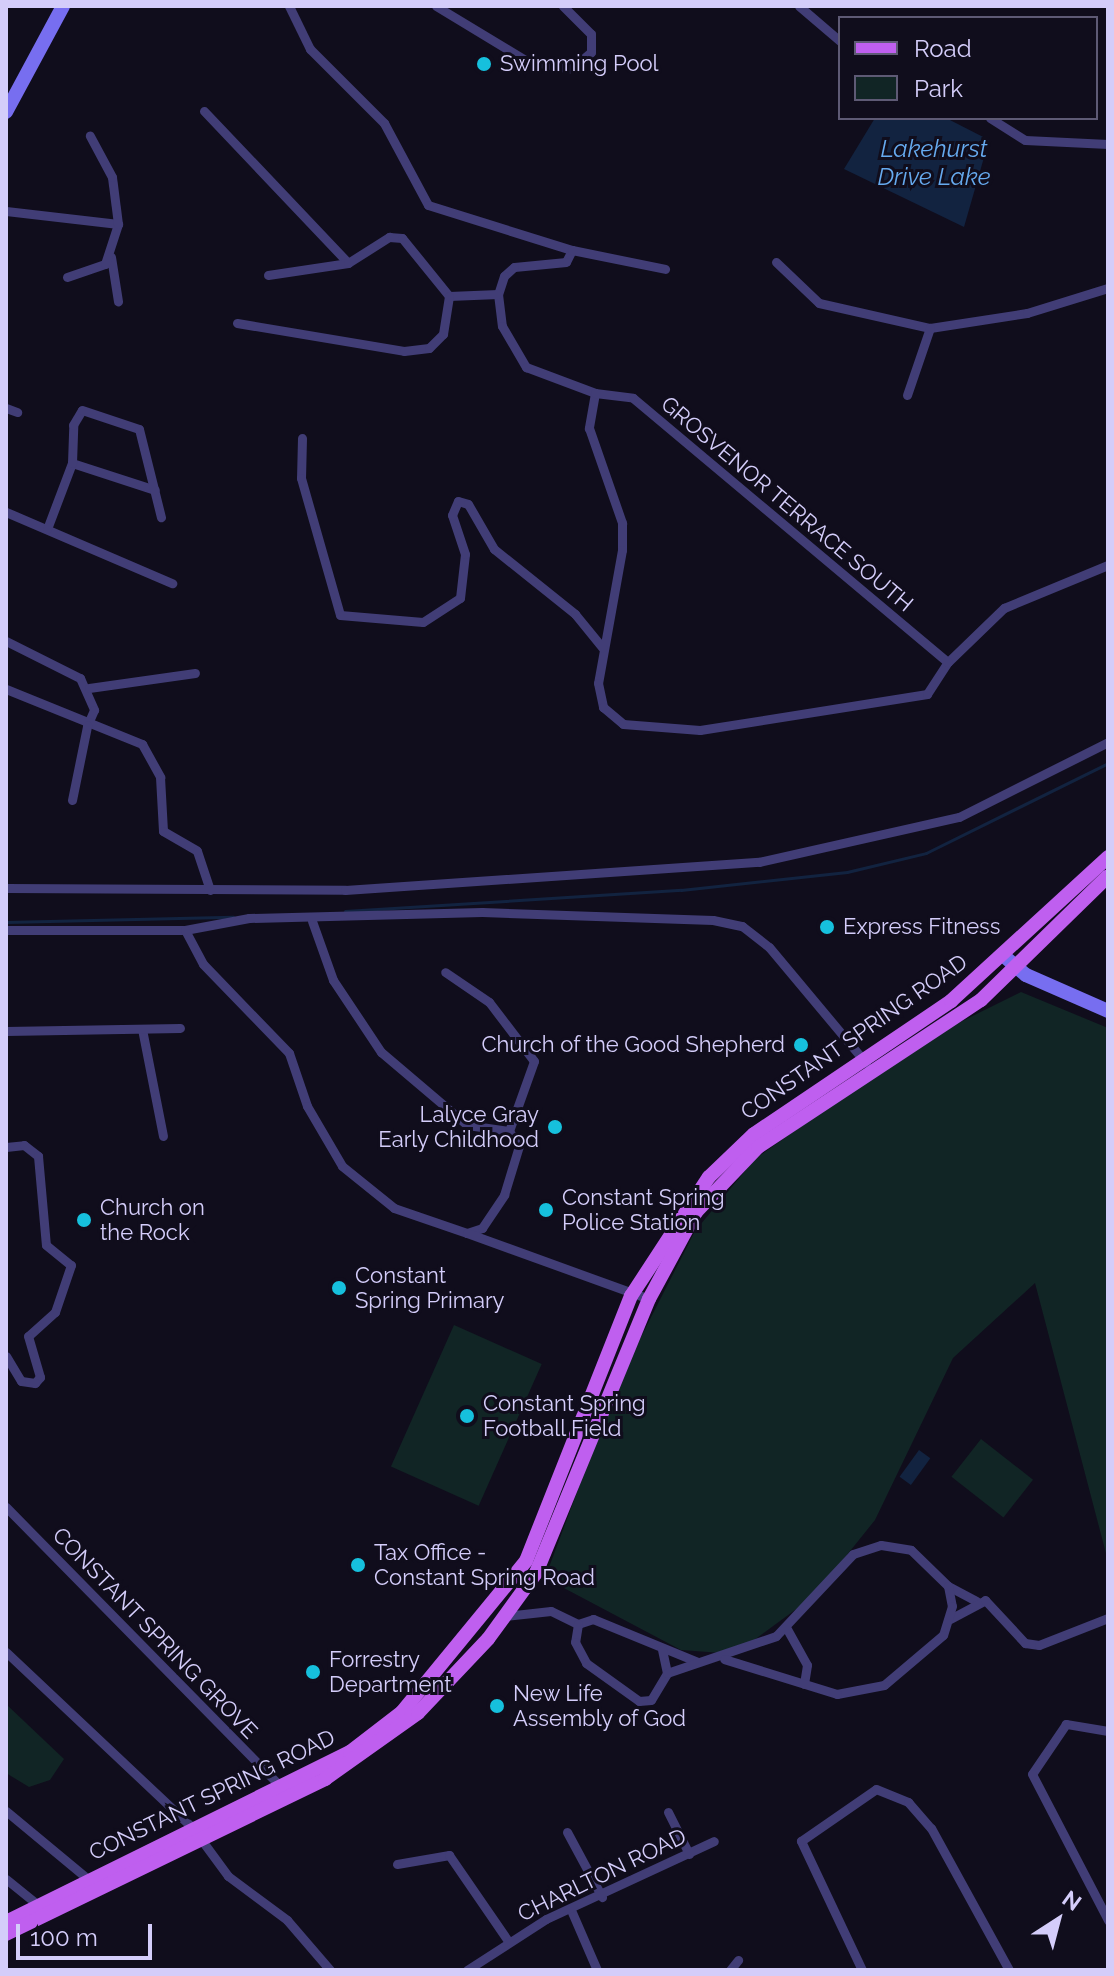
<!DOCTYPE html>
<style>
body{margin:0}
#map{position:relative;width:1114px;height:1976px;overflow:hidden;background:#100d1c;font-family:Raleway,sans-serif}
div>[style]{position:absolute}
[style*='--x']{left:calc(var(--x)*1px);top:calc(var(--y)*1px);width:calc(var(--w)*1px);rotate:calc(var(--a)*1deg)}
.green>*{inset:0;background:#112525;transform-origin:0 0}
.water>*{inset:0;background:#122340;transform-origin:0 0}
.stream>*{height:3px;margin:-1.5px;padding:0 1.5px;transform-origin:1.5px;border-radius:1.5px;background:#122340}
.minor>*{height:9px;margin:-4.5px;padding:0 4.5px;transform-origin:4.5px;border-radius:4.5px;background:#413d76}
.secondary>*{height:14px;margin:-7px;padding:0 7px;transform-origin:7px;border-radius:7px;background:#776ef0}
.primary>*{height:14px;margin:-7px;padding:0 7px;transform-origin:7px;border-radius:7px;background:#bf5fef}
.dots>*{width:22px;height:22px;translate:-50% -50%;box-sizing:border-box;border:4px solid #100d1c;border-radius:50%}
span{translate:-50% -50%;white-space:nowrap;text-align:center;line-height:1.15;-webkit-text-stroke:6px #100d1c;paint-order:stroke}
.poi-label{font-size:22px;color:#d4cdfa}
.left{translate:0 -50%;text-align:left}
.right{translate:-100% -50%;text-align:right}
.street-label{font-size:22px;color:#d4cdfa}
.water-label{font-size:24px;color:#66aaef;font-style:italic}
.frame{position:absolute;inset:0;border:8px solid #d4cdfa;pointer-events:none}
.legend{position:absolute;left:838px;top:16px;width:260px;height:104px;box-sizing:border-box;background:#100d1c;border:2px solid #5e5a75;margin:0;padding:10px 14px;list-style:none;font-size:24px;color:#d4cdfa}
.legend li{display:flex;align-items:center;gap:16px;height:40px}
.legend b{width:40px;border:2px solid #5e5a75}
.north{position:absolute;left:1018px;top:1880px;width:80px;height:80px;-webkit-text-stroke:6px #100d1c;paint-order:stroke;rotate:36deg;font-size:22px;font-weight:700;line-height:32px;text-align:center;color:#d4cdfa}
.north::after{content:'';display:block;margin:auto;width:28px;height:36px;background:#d4cdfa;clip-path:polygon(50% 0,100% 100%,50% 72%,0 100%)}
.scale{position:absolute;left:16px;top:1924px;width:136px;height:36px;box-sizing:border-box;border:4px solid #d4cdfa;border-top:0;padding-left:10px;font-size:24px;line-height:28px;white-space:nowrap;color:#d4cdfa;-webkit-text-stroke:6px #100d1c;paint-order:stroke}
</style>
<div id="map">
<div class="green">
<i style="clip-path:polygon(1021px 992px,1108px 1028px,1108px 1561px,1035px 1283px,953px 1358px,875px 1520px,814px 1596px,735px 1654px,681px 1650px,545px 1578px,618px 1382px,695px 1231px,755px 1159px,920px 1042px)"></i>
<i style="left:454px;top:1325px;width:96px;height:155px;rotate:24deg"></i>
<i style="left:981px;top:1439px;width:66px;height:48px;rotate:38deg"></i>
<i style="clip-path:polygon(6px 1704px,64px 1759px,50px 1780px,29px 1787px,6px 1773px)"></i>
</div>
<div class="water">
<i style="clip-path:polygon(875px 118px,946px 118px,989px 140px,964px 227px,844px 169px)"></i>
<i style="left:919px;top:1450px;width:14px;height:33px;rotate:36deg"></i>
</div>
<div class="stream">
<i style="--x:345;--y:911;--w:337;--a:-3.6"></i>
<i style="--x:681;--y:890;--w:167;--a:-6.2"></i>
<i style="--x:847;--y:872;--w:81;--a:-13.5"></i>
<i style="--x:926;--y:853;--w:203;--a:-26.3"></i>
<i style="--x:6;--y:922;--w:227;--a:-1.3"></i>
</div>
<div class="minor">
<i style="--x:289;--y:6;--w:48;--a:64"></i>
<i style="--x:310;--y:49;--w:105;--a:45"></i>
<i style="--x:384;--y:123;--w:93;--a:61.8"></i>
<i style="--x:428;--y:205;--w:151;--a:17.4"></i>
<i style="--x:572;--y:250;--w:13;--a:117"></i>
<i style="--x:566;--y:262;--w:52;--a:174.5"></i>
<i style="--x:514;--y:267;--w:13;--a:138"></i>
<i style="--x:504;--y:276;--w:19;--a:108"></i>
<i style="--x:498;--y:294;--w:32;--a:83"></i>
<i style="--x:502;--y:326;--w:48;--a:59.7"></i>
<i style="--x:526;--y:367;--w:74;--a:20.6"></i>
<i style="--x:436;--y:6;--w:104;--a:31.2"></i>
<i style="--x:525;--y:60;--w:47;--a:11.1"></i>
<i style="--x:571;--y:69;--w:26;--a:-40"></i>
<i style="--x:591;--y:52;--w:18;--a:-90"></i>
<i style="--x:591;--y:34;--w:40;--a:-135"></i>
<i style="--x:799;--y:6;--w:54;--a:40.5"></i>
<i style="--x:204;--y:111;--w:209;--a:46.5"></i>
<i style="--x:990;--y:118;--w:41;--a:32.2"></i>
<i style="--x:1025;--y:140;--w:83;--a:2.8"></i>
<i style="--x:6;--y:211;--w:113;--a:6.6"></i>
<i style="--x:572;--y:250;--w:95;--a:11.5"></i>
<i style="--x:111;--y:257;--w:45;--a:81"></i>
<i style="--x:776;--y:262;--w:59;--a:43.6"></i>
<i style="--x:819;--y:303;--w:114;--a:12.7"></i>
<i style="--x:930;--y:328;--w:98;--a:-8.8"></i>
<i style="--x:1027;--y:313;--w:85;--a:-17.2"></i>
<i style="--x:268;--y:275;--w:81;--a:-8.5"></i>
<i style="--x:348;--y:263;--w:49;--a:-32.4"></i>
<i style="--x:389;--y:237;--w:13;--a:4"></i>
<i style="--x:402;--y:238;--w:75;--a:51"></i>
<i style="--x:67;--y:277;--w:40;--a:-18.9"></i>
<i style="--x:105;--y:264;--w:42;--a:-72"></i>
<i style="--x:118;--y:224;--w:47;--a:-97.3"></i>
<i style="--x:112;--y:177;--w:47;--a:-118.2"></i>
<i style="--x:449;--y:296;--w:49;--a:-2.3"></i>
<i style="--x:237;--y:323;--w:169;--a:9.5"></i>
<i style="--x:404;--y:351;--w:25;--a:-7"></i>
<i style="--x:429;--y:348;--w:20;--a:-45"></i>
<i style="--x:443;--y:334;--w:38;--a:-81"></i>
<i style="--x:595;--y:393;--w:36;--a:100"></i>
<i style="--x:589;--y:428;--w:101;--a:70.8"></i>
<i style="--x:622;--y:523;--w:27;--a:90"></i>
<i style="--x:622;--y:550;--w:135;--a:100.2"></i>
<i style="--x:598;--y:683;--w:25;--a:78"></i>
<i style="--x:603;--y:707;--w:26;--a:40"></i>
<i style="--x:623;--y:724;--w:77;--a:4.5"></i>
<i style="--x:700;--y:730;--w:230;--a:-9"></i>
<i style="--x:927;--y:694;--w:38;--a:-57"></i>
<i style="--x:948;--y:662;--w:78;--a:-44"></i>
<i style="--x:1004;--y:608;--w:113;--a:-22.5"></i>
<i style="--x:595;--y:393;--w:38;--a:7"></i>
<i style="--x:633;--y:398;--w:411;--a:40"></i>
<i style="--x:907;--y:395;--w:71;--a:-71.1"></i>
<i style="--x:6;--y:408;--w:12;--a:20"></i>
<i style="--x:302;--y:438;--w:40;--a:91.4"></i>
<i style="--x:301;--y:478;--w:142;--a:74.1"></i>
<i style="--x:340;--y:615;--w:83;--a:4.8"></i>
<i style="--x:423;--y:622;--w:44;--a:-33"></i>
<i style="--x:460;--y:598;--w:44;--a:-83.5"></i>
<i style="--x:465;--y:554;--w:41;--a:-108.4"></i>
<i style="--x:452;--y:515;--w:15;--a:-67"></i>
<i style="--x:458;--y:501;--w:10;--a:17"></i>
<i style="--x:468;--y:504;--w:52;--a:60"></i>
<i style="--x:494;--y:549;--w:104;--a:38.7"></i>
<i style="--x:575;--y:614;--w:43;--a:50.7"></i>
<i style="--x:72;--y:463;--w:87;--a:18"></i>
<i style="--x:6;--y:512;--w:181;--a:23.2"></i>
<i style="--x:47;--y:529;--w:71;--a:-69.3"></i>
<i style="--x:72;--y:463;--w:38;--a:-88"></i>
<i style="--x:73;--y:425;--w:17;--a:-59"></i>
<i style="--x:82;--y:410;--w:60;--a:18.4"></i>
<i style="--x:139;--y:429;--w:91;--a:76"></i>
<i style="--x:6;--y:641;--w:83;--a:26.6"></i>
<i style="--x:80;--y:678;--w:35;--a:66"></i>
<i style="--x:94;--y:710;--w:17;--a:114"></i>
<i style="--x:89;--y:688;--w:107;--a:-8.1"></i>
<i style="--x:6;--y:689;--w:147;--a:22"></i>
<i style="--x:142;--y:744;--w:38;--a:61"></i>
<i style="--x:160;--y:777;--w:54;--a:86.8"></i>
<i style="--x:163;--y:831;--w:39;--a:30"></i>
<i style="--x:197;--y:851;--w:41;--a:71.6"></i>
<i style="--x:72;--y:800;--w:76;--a:-78.5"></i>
<i style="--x:6;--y:888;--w:339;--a:0.3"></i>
<i style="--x:345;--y:890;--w:415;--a:-3.9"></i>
<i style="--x:759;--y:862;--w:205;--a:-12.7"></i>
<i style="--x:959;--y:817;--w:167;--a:-26.7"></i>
<i style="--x:312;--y:921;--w:63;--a:70.4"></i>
<i style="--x:333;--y:980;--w:87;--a:56.3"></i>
<i style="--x:381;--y:1052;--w:113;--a:40.3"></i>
<i style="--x:467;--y:1125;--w:42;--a:8.1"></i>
<i style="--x:6;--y:930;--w:179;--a:0"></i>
<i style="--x:185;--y:930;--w:65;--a:-10.6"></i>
<i style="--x:249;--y:918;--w:233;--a:-1.5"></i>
<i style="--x:482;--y:912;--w:231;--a:2"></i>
<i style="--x:713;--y:920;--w:30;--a:12"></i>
<i style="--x:742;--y:926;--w:34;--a:38"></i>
<i style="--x:769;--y:947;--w:151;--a:50.1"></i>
<i style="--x:185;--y:930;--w:38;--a:62"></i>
<i style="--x:203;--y:964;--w:124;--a:46"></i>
<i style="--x:289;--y:1053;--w:56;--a:71.2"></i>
<i style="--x:307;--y:1106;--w:69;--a:59.7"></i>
<i style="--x:342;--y:1166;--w:67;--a:38.9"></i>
<i style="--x:394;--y:1208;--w:77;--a:18.9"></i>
<i style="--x:467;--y:1233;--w:16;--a:-18"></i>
<i style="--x:482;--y:1228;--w:40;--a:-56"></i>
<i style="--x:504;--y:1195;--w:51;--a:-73"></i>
<i style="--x:519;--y:1146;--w:18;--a:-124"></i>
<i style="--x:509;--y:1131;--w:74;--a:-70.3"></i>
<i style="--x:534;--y:1061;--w:74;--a:-127.3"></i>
<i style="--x:489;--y:1002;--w:53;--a:-145.7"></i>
<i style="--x:142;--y:1029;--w:109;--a:78.9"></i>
<i style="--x:6;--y:1031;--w:174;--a:-1"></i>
<i style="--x:6;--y:1147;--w:18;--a:-6"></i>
<i style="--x:24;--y:1145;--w:18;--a:38"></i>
<i style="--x:38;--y:1156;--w:89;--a:84.9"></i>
<i style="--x:46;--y:1245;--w:32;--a:39"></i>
<i style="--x:71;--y:1265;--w:50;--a:108.8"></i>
<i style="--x:55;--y:1312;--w:36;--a:138"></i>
<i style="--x:28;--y:1336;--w:43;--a:73.7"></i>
<i style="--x:40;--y:1377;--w:8;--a:130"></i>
<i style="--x:35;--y:1383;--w:14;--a:-172"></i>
<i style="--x:21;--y:1381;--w:29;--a:-121"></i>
<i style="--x:467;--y:1233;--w:194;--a:19.9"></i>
<i style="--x:6;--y:1507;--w:390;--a:45.5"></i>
<i style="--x:948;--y:1586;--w:32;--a:28"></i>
<i style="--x:506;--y:1616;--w:45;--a:-6.3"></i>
<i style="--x:551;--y:1611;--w:30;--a:26"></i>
<i style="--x:578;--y:1624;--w:16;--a:-18"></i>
<i style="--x:593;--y:1619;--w:113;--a:22.3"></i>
<i style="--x:950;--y:1619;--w:40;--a:-28"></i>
<i style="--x:985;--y:1600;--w:59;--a:47.1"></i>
<i style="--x:1025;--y:1643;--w:14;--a:8"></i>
<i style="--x:1039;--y:1645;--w:74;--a:-21.4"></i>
<i style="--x:578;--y:1624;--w:18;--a:99"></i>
<i style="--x:575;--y:1642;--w:24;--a:62"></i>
<i style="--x:586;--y:1663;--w:65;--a:35.6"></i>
<i style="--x:639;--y:1701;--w:12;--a:-5"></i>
<i style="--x:651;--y:1700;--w:31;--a:-59"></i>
<i style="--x:667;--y:1673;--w:25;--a:-102"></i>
<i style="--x:787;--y:1629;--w:41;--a:60.9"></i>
<i style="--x:807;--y:1665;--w:19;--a:99"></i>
<i style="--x:6;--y:1652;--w:255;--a:43.3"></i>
<i style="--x:192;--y:1827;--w:61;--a:53.7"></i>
<i style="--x:228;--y:1876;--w:74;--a:36.7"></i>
<i style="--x:287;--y:1920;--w:66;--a:49.3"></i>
<i style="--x:667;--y:1673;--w:115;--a:-18.7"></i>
<i style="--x:776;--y:1636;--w:112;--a:-46.8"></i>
<i style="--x:853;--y:1554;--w:29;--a:-18"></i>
<i style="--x:881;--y:1545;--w:30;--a:9"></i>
<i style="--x:911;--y:1550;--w:52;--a:44.2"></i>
<i style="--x:948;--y:1586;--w:20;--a:79"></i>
<i style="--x:952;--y:1606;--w:30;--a:107"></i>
<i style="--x:943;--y:1635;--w:77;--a:139.7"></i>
<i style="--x:884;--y:1685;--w:48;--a:169.2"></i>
<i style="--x:837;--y:1694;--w:118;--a:-162.8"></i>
<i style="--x:1108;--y:1731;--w:43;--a:-170.5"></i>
<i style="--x:1066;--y:1724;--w:60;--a:124.2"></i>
<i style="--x:1032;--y:1774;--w:165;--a:62.5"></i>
<i style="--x:6;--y:1811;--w:108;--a:39.7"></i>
<i style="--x:668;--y:1812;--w:47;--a:63.4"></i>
<i style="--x:567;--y:1832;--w:74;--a:61.7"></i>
<i style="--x:397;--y:1864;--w:53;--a:-9.8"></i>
<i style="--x:449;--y:1855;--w:104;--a:55.5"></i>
<i style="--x:6;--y:1879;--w:41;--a:39.1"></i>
<i style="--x:571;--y:1910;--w:65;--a:66.6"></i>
<i style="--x:467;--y:1970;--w:94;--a:-32.8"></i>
<i style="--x:546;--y:1919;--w:185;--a:-24.9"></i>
<i style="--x:730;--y:1970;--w:13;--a:-51"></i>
<i style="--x:862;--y:1970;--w:143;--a:-115.3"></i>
<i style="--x:801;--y:1841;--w:91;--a:-34.7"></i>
<i style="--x:876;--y:1789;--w:35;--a:22"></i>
<i style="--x:908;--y:1802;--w:35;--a:49"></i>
<i style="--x:931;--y:1828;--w:162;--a:61.2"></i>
</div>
<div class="secondary">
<i style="--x:6;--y:112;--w:120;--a:-61.7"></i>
<i style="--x:1004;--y:956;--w:29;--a:41"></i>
<i style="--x:1026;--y:975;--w:90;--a:23.7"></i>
</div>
<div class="primary">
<i style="--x:6;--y:1922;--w:384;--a:-26.3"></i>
<i style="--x:350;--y:1752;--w:66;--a:-37.6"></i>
<i style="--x:402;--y:1712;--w:195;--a:-50.6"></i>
<i style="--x:526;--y:1561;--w:285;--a:-68.4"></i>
<i style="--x:631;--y:1296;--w:142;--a:-56.8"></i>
<i style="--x:709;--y:1177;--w:62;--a:-43.7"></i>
<i style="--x:754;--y:1134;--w:238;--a:-34"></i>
<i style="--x:951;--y:1001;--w:213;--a:-42.5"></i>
<i style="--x:6;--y:1934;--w:355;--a:-25.9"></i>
<i style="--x:325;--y:1779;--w:114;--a:-35.4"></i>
<i style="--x:418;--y:1713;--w:102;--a:-46.6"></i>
<i style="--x:488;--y:1639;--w:82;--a:-54"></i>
<i style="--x:536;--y:1573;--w:296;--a:-67.6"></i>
<i style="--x:649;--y:1299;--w:99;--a:-61.6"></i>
<i style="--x:696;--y:1212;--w:90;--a:-46.4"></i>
<i style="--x:758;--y:1147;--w:267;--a:-33.4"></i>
<i style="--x:981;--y:1000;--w:177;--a:-44.3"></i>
</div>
<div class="dots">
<i style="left:484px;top:64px;background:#16c0dd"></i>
<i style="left:827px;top:927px;background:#16c0dd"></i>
<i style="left:801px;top:1045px;background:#16c0dd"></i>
<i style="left:555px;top:1127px;background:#16c0dd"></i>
<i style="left:546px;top:1210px;background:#16c0dd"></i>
<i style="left:84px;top:1220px;background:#16c0dd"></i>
<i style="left:339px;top:1288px;background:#16c0dd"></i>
<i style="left:467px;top:1416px;background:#16c0dd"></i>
<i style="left:358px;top:1565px;background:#16c0dd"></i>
<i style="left:313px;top:1672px;background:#16c0dd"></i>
<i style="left:497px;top:1706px;background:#16c0dd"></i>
</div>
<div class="poi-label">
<span class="left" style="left:500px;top:64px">Swimming Pool</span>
<span class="left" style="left:843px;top:927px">Express Fitness</span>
<span class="right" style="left:785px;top:1045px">Church of the Good Shepherd</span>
<span class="right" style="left:539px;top:1127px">Lalyce Gray<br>Early Childhood</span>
<span class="left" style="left:562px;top:1210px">Constant Spring<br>Police Station</span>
<span class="left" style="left:100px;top:1220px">Church on<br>the Rock</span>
<span class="left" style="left:355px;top:1288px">Constant<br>Spring Primary</span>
<span class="left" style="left:483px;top:1416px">Constant Spring<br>Football Field</span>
<span class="left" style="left:374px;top:1565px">Tax Office -<br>Constant Spring Road</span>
<span class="left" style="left:329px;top:1672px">Forrestry<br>Department</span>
<span class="left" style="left:513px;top:1706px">New Life<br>Assembly of God</span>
</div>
<div class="street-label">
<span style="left:787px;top:504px;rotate:40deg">GROSVENOR TERRACE SOUTH</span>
<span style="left:854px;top:1037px;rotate:-35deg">CONSTANT SPRING ROAD</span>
<span style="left:155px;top:1633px;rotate:46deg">CONSTANT SPRING GROVE</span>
<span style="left:212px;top:1795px;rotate:-26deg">CONSTANT SPRING ROAD</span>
<span style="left:602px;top:1875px;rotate:-26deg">CHARLTON ROAD</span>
</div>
<div class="water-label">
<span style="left:934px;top:163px">Lakehurst<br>Drive Lake</span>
</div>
<div class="frame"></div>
<ul class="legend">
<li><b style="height:10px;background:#bf5fef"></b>Road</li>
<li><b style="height:22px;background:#112525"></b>Park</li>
</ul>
<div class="north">N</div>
<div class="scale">100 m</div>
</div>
